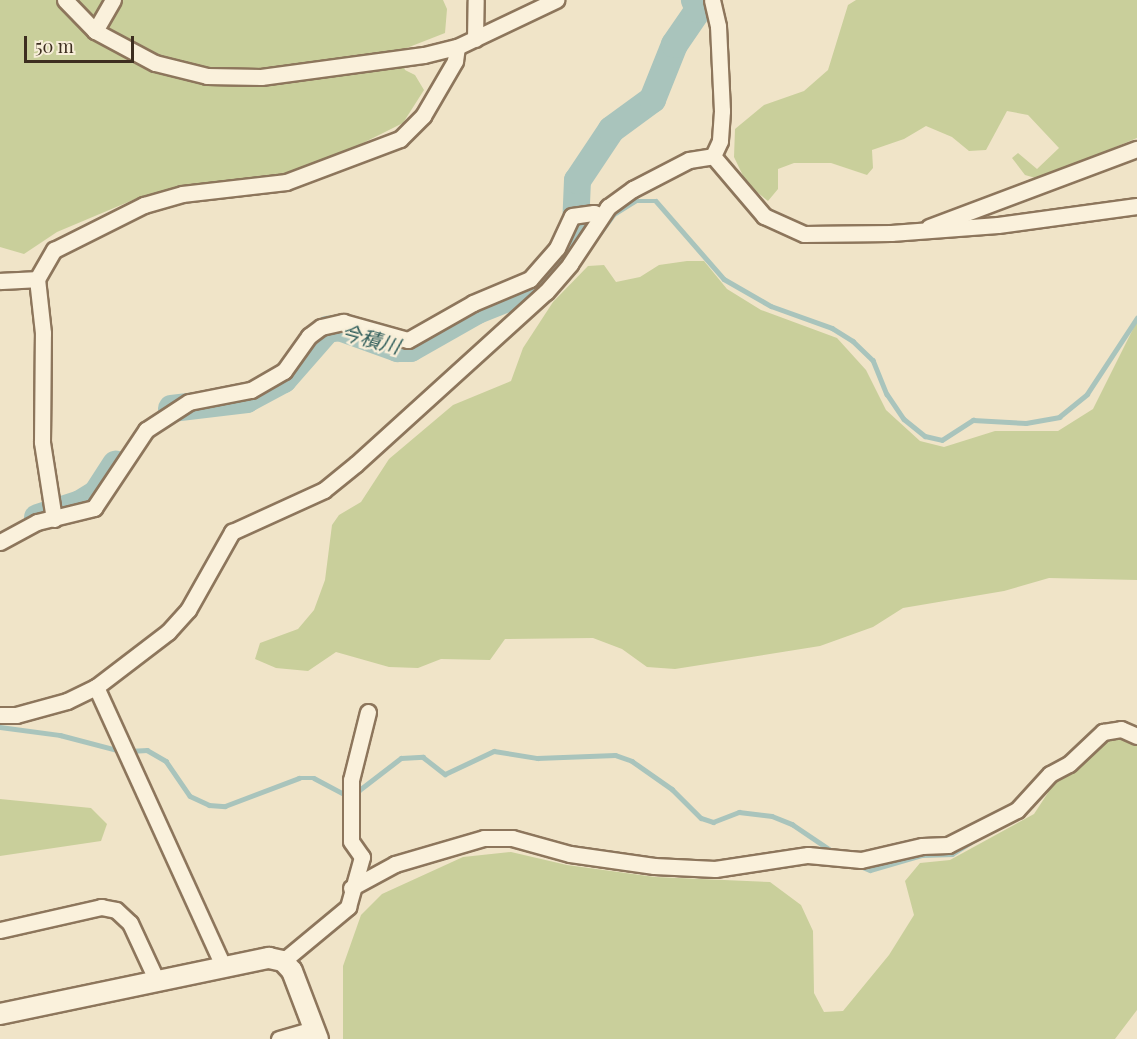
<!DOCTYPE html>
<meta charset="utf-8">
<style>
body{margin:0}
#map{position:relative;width:1137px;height:1039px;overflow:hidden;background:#f0e4c8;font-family:"Playfair Display","Noto Sans JP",serif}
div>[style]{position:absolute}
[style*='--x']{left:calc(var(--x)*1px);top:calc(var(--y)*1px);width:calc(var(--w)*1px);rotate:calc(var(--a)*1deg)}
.green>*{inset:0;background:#c9cf9b}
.stream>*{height:4.5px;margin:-2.25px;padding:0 2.25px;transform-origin:2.25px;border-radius:2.25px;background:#a9c4bc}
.river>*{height:27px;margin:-13.5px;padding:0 13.5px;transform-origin:13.5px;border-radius:13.5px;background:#a9c4bc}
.roads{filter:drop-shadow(2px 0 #8d765c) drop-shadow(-2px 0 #8d765c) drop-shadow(0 2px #8d765c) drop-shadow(0 -2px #8d765c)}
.minor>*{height:15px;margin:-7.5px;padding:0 7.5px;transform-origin:7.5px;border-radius:7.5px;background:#faf1dc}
.tertiary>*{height:20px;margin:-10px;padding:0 10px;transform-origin:10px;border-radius:10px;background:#faf1dc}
span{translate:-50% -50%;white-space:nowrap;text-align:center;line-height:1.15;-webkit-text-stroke:5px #f7eed8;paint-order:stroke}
.water-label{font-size:20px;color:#2f5d5a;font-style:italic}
.scale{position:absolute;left:24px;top:36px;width:110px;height:27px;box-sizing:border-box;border:3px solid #3d2e20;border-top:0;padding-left:8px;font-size:18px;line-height:21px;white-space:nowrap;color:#3d2e20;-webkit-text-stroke:4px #f7eed8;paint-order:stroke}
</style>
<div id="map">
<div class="green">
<i style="clip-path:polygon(0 0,443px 0,447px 9px,445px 33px,399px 51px,405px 70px,415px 75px,424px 90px,403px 123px,345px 152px,290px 173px,180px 186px,140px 197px,57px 232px,24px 254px,0 247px)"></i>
<i style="clip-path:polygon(856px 0,1137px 0,1137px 138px,1039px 179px,1025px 175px,1012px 158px,1018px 153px,1037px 169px,1059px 148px,1028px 115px,1007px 111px,986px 150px,969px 151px,952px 137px,926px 126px,904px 139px,872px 150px,873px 168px,867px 175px,831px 163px,794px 163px,778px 169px,778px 189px,768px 201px,747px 184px,734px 157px,735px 129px,764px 105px,804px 91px,828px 70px,848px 5px)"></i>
<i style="clip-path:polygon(687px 261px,704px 261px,727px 289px,761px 310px,837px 338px,866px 370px,886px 410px,920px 441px,944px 447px,995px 431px,1058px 431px,1093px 409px,1137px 321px,1137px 580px,1049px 578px,1004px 591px,903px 608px,873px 627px,820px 646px,675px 669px,647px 667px,622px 649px,593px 638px,505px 639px,490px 660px,441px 659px,418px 668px,389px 667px,336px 652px,308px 671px,276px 668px,255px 659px,260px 643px,298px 629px,314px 610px,325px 580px,332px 525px,339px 515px,361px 502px,389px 459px,453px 405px,511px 381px,523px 348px,553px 302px,588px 266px,604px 265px,616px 282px,640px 277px,659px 265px)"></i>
<i style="clip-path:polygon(1118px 738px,1137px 746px,1137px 1010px,1115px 1039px,343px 1039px,343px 966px,361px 915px,382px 894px,463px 857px,511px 852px,567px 865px,655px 877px,770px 882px,801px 905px,813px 931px,814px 993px,824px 1012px,843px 1011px,889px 955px,914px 915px,905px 881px,920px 863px,950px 860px,1034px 814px,1057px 779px,1098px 744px)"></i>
<i style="clip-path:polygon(0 799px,91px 808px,107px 824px,101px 841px,0 856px)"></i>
</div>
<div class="stream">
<i style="--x:575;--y:227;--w:9;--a:-32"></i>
<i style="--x:583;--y:222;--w:20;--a:33"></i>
<i style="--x:600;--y:233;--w:24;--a:-54"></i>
<i style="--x:614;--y:214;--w:25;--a:-32"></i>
<i style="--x:635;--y:201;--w:21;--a:0"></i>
<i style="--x:656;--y:201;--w:103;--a:48.9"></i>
<i style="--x:724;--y:279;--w:54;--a:29.9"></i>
<i style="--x:771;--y:306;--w:65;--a:19.8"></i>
<i style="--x:832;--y:328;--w:25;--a:32"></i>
<i style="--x:853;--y:341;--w:28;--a:44"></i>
<i style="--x:873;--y:360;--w:37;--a:68"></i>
<i style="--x:887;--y:394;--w:30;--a:56"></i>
<i style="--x:904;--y:419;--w:27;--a:39"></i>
<i style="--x:925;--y:436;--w:17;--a:13"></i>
<i style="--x:942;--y:440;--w:37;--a:-33"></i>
<i style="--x:973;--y:420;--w:53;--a:3.2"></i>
<i style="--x:1026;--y:423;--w:34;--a:-10"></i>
<i style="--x:1059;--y:417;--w:36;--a:-39"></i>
<i style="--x:1087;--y:394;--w:91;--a:-56.7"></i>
<i style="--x:0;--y:727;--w:61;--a:7.6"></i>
<i style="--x:60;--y:735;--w:63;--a:14.7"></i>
<i style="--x:129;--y:751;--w:18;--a:-3"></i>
<i style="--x:147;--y:750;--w:22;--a:30"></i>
<i style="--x:166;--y:761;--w:42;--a:55.6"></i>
<i style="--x:190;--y:796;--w:21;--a:25"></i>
<i style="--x:209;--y:805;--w:16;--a:4"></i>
<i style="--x:225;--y:806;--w:79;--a:-20.7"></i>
<i style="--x:299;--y:778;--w:15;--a:0"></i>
<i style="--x:314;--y:778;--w:36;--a:28"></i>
<i style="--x:346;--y:795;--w:13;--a:-18"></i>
<i style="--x:358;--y:791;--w:54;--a:-37.5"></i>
<i style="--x:401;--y:758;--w:22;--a:-3"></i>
<i style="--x:423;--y:757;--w:28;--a:38"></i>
<i style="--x:445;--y:774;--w:54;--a:-25.1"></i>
<i style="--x:494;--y:751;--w:44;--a:9.2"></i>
<i style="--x:537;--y:758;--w:78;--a:-2.2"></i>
<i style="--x:615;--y:755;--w:18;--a:19"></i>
<i style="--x:632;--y:761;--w:49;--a:35"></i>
<i style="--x:672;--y:789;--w:41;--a:45"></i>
<i style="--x:701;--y:818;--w:13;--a:18"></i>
<i style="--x:713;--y:822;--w:28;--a:-21"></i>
<i style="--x:739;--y:812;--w:33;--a:7"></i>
<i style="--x:772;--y:816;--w:22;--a:22"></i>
<i style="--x:792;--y:824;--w:52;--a:34"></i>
<i style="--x:987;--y:833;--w:33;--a:-29"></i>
<i style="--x:858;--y:865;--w:13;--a:23"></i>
<i style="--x:870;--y:870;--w:54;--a:-16.1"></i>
<i style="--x:922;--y:855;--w:30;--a:-2"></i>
<i style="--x:952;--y:854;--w:32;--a:-32"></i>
</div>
<div class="river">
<i style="--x:171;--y:408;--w:76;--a:-6.8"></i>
<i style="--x:246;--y:399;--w:42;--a:-28.4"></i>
<i style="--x:283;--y:379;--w:67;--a:-48.7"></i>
<i style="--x:327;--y:329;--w:12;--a:-9"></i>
<i style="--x:339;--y:327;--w:62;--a:19.9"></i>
<i style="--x:397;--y:348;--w:13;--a:0"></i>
<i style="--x:410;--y:348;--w:77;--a:-29.6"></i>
<i style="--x:477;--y:310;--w:48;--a:-21.8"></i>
<i style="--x:522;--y:292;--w:24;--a:-35"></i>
<i style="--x:542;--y:278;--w:37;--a:-52"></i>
<i style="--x:565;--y:249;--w:24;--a:-66"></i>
<i style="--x:575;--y:227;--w:47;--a:-87.6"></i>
<i style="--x:577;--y:180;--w:61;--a:-56.3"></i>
<i style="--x:611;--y:129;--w:51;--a:-36.2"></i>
<i style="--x:652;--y:99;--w:59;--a:-68.2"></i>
<i style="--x:674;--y:44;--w:42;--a:-55.6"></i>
<i style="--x:698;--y:9;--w:10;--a:-114"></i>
<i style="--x:37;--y:517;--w:45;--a:-18"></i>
<i style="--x:80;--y:503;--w:19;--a:-32"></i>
<i style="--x:96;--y:493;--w:35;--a:-57"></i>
</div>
<div class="roads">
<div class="minor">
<i style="--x:65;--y:0;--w:43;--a:45.9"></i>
<i style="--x:95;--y:31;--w:68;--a:28.1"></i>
<i style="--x:155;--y:63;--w:54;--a:14"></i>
<i style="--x:207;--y:76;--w:54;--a:1.1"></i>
<i style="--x:261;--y:77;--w:164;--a:-7.7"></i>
<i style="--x:424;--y:55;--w:34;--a:-14"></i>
<i style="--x:457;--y:47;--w:110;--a:-25.4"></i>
<i style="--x:712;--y:0;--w:27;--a:77"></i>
<i style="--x:718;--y:26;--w:85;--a:87.3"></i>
<i style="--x:722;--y:111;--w:30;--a:94"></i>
<i style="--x:720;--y:141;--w:17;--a:115"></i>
<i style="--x:95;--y:31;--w:36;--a:-60"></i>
<i style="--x:475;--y:39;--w:39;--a:-89"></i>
<i style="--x:713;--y:156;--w:79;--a:49.6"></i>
<i style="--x:764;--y:216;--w:44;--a:24.2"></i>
<i style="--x:804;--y:234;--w:87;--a:-0.7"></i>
<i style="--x:891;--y:233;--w:107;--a:-4.3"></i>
<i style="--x:998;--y:225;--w:140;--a:-7.8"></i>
<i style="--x:929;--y:227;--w:222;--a:-20.6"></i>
<i style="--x:0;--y:281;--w:37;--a:-3"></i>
<i style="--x:54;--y:519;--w:78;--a:-98.9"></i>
<i style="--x:42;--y:442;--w:109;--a:-89.5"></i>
<i style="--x:43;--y:333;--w:54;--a:-96.3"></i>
<i style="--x:37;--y:279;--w:34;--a:-60"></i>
<i style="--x:54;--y:250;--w:101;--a:-26.6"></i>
<i style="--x:144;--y:205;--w:40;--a:-16"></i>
<i style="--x:182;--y:194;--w:105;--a:-6.6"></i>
<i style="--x:286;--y:182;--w:122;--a:-20.7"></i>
<i style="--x:400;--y:139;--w:33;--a:-45"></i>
<i style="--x:423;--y:116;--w:64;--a:-59.8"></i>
<i style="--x:455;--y:61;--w:14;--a:-82"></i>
<i style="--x:0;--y:542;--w:42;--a:-28.4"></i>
<i style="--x:37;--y:522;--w:59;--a:-13.8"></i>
<i style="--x:94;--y:508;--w:94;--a:-56.3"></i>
<i style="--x:146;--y:430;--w:51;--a:-33.1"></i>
<i style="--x:189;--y:402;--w:63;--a:-11"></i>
<i style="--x:251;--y:390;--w:38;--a:-30"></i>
<i style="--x:284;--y:371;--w:43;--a:-54.5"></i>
<i style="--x:309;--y:336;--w:15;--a:-37"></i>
<i style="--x:321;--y:327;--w:23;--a:-13"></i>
<i style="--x:343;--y:322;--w:67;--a:15.5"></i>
<i style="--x:408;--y:340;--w:75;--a:-29.6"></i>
<i style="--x:473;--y:303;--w:62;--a:-22.8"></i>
<i style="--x:530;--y:279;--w:41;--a:-48.9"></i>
<i style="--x:557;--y:248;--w:35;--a:-65"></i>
<i style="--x:572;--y:216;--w:22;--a:-8"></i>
<i style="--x:594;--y:213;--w:8;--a:23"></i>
<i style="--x:96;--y:687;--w:307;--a:65.5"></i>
<i style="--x:0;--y:715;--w:16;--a:0"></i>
<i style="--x:16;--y:715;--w:53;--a:-15.4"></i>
<i style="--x:67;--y:701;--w:32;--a:-26"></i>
<i style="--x:96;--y:687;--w:91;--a:-37.4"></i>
<i style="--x:168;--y:632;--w:30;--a:-48"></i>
<i style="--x:188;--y:610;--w:90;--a:-60.6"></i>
<i style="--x:232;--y:532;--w:101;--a:-24.5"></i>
<i style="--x:324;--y:490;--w:41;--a:-39.1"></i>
<i style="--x:356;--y:464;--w:256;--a:-42.2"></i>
<i style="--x:546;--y:292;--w:37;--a:-49"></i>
<i style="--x:570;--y:264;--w:69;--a:-56.3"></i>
<i style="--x:608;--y:207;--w:31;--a:-36"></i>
<i style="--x:633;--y:189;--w:63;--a:-27.4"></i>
<i style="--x:689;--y:160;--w:24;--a:-9"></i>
<i style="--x:351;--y:888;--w:50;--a:-28.6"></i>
<i style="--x:395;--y:864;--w:93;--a:-16.3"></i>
<i style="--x:484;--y:838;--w:28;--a:0"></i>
<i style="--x:512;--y:838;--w:60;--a:15.4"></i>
<i style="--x:570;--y:854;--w:85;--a:8.1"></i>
<i style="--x:654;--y:866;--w:61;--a:2.8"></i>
<i style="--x:715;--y:869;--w:94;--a:-8.6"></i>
<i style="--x:808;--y:855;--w:53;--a:5.4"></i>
<i style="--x:861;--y:860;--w:63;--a:-12.9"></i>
<i style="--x:922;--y:846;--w:26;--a:-2"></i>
<i style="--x:948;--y:845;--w:77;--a:-26.9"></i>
<i style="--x:1017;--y:810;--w:49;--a:-47.5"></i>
<i style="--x:1050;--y:774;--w:21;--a:-28"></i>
<i style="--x:1069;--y:764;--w:47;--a:-43.3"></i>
<i style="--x:1103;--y:732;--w:18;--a:-9"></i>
<i style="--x:1121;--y:729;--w:17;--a:24"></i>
<i style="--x:0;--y:930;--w:104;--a:-12.8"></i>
<i style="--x:101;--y:907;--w:15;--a:11"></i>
<i style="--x:116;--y:910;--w:19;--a:43"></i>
<i style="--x:130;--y:923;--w:62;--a:65.1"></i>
<i style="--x:283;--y:961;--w:85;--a:-39.7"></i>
<i style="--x:348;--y:907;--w:52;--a:-74.4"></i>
<i style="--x:362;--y:857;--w:19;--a:-125"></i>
<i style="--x:351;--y:841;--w:61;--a:-90"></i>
<i style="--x:351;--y:780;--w:70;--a:-76"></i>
<i style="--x:279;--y:1039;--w:36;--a:-16"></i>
</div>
<div class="tertiary">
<i style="--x:0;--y:1014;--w:275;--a:-11.8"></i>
<i style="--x:269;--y:958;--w:14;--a:12"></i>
<i style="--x:283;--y:961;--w:13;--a:48"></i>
<i style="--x:292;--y:971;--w:73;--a:69.1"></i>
</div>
</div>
<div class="water-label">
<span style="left:371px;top:338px;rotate:15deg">今積川</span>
</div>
<div class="scale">50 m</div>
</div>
